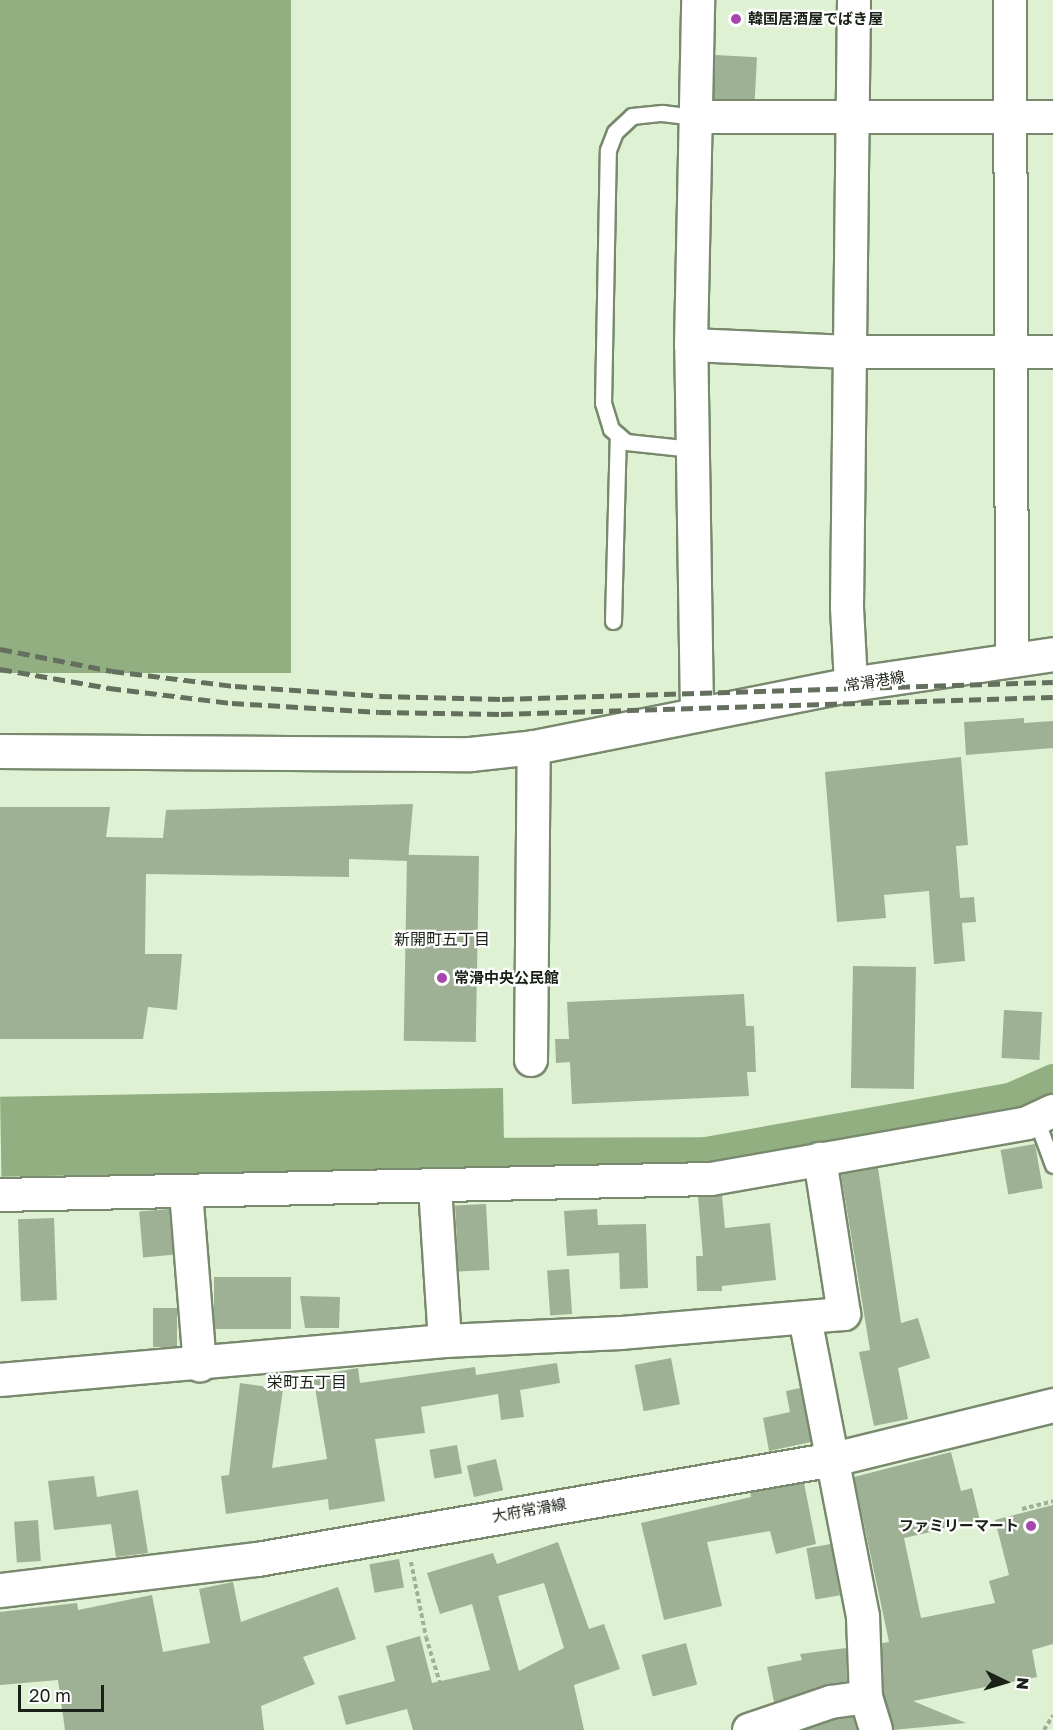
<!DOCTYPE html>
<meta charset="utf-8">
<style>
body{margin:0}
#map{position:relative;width:1053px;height:1730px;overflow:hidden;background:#def1d2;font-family:"Golos Text","Noto Sans JP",sans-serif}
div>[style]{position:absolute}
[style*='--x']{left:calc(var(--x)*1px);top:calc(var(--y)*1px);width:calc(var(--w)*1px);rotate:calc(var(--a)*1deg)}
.water>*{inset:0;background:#92af81;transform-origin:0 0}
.canal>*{height:30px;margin:-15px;padding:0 15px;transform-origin:15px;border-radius:15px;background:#92af81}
.building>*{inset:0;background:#9eb194;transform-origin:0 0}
.path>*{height:4px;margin-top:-2px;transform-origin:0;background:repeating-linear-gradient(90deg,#a0b097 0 4.5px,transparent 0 7.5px)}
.roads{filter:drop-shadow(2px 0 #78896e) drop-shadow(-2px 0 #78896e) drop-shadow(0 2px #78896e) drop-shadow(0 -2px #78896e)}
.lane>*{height:15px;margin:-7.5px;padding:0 7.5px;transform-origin:7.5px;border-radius:7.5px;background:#fff}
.street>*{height:32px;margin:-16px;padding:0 16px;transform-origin:16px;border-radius:16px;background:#fff}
.secondary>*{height:33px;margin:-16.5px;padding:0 16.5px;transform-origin:16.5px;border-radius:16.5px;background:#fff}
.rail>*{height:4.5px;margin-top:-2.25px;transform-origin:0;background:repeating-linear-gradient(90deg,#64705d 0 12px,transparent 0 18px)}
.dots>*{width:16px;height:16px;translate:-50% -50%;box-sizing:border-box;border:3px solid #fff;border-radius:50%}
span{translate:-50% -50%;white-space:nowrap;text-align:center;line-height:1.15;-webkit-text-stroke:4.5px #fff;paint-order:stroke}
.poi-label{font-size:15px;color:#1a2116;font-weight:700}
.left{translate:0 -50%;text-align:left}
.right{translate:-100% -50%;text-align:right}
.street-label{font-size:15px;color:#1a2116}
.neighbourhood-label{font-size:16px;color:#1a2116}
.north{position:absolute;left:975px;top:1652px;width:60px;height:60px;-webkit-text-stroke:4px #fff;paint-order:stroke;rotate:95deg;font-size:16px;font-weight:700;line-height:24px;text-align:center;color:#1a2116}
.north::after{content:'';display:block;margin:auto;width:21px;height:27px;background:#1a2116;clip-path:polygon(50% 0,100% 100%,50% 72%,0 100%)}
.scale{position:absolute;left:18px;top:1685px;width:86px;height:27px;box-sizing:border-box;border:3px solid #1a2116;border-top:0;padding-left:8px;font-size:18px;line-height:21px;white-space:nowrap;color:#1a2116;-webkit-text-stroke:4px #fff;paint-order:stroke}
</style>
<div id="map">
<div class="water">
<i style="left:0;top:0;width:291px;height:673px"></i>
<i style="left:503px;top:1088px;width:80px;height:503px;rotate:89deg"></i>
</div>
<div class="canal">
<i style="--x:465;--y:1153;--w:241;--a:-0.2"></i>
<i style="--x:706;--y:1152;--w:309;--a:-10.1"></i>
<i style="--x:1010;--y:1098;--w:47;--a:-23.8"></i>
</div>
<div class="building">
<i style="left:715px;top:55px;width:42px;height:44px;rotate:3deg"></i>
<i style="clip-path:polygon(1024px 718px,1024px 723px,1053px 721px,1053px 748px,966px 755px,964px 722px)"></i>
<i style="clip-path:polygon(961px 757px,968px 845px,956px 846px,960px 898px,974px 897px,976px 922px,962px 923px,965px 961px,934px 964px,929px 891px,884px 895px,886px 918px,837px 922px,825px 772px)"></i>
<i style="clip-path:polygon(413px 804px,408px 861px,349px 859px,349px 877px,146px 874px,145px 954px,182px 954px,177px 1010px,148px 1007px,143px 1039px,0 1039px,0 807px,110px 807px,106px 837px,163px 838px,166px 810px)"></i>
<i style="left:479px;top:856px;width:186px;height:72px;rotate:91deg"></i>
<i style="left:853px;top:966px;width:63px;height:122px;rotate:1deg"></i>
<i style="clip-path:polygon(744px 994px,746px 1026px,754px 1026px,756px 1072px,747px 1072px,749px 1096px,572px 1104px,570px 1062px,556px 1063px,555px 1039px,569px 1039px,567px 1002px)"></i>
<i style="left:1004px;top:1010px;width:38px;height:48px;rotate:3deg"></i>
<i style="left:1035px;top:1144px;width:45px;height:35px;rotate:80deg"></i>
<i style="clip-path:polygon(878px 1168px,901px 1323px,918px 1318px,930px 1358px,898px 1368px,908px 1419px,874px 1426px,859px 1352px,870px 1350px,841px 1174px)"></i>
<i style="clip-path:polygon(722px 1195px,725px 1228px,770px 1223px,776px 1280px,722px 1286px,722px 1291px,697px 1291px,696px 1256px,703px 1256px,698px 1197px)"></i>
<i style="left:486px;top:1204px;width:66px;height:31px;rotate:87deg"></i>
<i style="left:169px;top:1209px;width:46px;height:30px;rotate:85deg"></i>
<i style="clip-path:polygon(597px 1209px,598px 1225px,646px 1224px,648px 1288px,620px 1289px,619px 1253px,567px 1256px,564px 1211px)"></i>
<i style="left:54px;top:1218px;width:82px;height:36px;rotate:88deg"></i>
<i style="left:569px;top:1269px;width:45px;height:22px;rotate:86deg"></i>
<i style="left:291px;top:1277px;width:52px;height:77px;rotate:90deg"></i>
<i style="clip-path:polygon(300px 1296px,340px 1297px,339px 1328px,305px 1328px)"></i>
<i style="left:153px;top:1308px;width:24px;height:39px"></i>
<i style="left:671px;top:1358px;width:47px;height:37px;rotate:79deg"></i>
<i style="clip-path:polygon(557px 1363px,560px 1383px,520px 1390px,524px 1417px,501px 1420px,498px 1394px,421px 1407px,425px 1433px,375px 1439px,385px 1501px,329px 1510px,328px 1499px,226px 1514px,221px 1476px,229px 1475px,240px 1383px,283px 1389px,272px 1468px,327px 1459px,313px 1376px,358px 1368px,360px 1383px,475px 1367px,476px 1375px)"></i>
<i style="clip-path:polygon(800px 1388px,811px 1442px,769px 1451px,763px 1418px,790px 1412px,786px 1391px)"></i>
<i style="left:457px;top:1445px;width:29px;height:28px;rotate:80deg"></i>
<i style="clip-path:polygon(951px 1452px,961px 1491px,972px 1488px,980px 1521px,904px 1538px,921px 1618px,995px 1603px,989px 1581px,1009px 1575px,995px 1520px,1053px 1505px,1053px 1644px,1032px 1650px,1037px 1677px,913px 1701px,966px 1723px,893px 1730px,884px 1694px,882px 1643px,889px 1642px,854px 1477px)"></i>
<i style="left:496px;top:1459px;width:32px;height:30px;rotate:77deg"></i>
<i style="clip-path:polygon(94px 1476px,97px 1497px,138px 1490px,148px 1553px,116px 1557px,111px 1524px,54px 1530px,48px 1481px)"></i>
<i style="clip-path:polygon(804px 1483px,816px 1544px,776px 1554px,770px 1531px,707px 1542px,722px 1606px,664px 1620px,641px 1523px,751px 1497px,750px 1492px)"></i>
<i style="left:38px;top:1520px;width:41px;height:24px;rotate:86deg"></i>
<i style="clip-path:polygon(evenodd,558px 1542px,589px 1629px,604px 1624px,620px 1669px,574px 1685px,584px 1730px,413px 1730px,407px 1709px,346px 1725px,338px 1696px,395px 1681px,386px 1646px,420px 1636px,432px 1683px,490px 1670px,472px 1604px,440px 1614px,427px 1573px,493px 1553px,497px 1564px,558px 1542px,544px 1583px,564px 1648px,519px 1671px,498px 1596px,544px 1583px)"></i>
<i style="left:831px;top:1544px;width:52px;height:25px;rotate:80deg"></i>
<i style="left:399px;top:1559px;width:29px;height:30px;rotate:80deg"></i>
<i style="clip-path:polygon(233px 1582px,241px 1622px,338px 1587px,356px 1639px,303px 1657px,315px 1684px,261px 1706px,264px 1730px,65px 1730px,58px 1680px,0 1685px,0 1612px,77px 1603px,78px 1610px,152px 1595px,163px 1652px,210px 1643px,199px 1589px)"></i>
<i style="left:686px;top:1643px;width:43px;height:46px;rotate:75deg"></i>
<i style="clip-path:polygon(846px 1648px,847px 1681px,774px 1702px,767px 1667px,802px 1660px,800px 1654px)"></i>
<i style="clip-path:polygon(853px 1717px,857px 1730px,806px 1730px,835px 1720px)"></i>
</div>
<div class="path">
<i style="--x:1022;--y:1509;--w:32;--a:-14"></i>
<i style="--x:411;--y:1562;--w:76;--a:78.7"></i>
<i style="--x:426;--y:1637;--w:97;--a:73.2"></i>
<i style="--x:1044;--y:1730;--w:17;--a:-59"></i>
</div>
<div class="roads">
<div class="lane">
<i style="--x:692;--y:449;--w:66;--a:-173.9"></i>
<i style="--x:626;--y:442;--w:20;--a:-139"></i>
<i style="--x:611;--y:429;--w:27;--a:-107"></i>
<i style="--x:603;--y:403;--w:253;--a:-88.9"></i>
<i style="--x:608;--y:150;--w:19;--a:-69"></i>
<i style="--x:615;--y:132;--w:23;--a:-43"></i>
<i style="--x:632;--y:116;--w:30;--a:-6"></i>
<i style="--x:662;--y:113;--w:35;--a:7"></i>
<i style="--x:613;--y:621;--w:186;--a:-88.5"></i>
<i style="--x:1036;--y:1119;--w:49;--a:69.7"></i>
</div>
<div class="street">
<i style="--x:1010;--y:0;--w:660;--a:89.83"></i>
<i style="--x:697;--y:117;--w:356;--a:0"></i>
<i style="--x:691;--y:345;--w:158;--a:2.5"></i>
<i style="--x:849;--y:352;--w:204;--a:0"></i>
<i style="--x:851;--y:684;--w:77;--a:-93"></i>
<i style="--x:847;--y:607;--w:607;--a:-89.34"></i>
<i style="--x:697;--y:712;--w:367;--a:-90.9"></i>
<i style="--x:691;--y:345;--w:345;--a:-88.8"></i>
<i style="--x:531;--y:1060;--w:313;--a:-89.5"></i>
<i style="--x:435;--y:1187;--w:154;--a:86.3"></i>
<i style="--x:186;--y:1192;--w:174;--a:85.4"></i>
<i style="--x:0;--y:1195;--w:711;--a:-1.29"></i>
<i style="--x:711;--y:1179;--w:321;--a:-10"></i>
<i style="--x:1027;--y:1123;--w:29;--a:-25"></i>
<i style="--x:805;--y:1318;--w:305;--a:79"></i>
<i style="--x:863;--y:1617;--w:80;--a:87.9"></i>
<i style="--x:866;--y:1697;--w:34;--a:73"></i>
<i style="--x:0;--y:1380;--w:447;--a:-5"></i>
<i style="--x:445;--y:1341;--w:176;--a:-2.6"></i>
<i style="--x:621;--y:1333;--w:224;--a:-4.9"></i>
<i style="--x:844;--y:1314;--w:157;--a:-98.8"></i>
<i style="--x:749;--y:1730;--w:87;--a:-18.9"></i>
<i style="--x:831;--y:1702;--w:35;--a:-8"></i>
</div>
<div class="secondary">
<i style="--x:0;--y:751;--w:470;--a:0.4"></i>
<i style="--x:470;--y:754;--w:64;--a:-6.2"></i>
<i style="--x:534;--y:747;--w:323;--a:-11.2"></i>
<i style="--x:851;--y:684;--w:204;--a:-8.4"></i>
<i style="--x:0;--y:1590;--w:259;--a:-6.9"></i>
<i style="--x:257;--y:1559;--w:585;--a:-9.85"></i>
<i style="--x:833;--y:1459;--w:227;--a:-13.8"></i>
</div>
</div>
<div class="rail">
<i style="--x:0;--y:649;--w:114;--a:11.1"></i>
<i style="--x:112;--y:671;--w:124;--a:7"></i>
<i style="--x:235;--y:686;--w:145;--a:3.9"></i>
<i style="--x:380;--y:696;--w:122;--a:1.4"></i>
<i style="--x:502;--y:699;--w:551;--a:-1.77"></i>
<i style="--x:0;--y:669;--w:111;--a:9.9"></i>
<i style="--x:109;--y:688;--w:124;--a:7"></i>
<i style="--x:232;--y:703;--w:147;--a:3.5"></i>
<i style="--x:379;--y:712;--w:122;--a:0.9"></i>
<i style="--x:501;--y:714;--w:552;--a:-1.76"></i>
</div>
<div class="dots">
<i style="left:736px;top:19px;background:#a747ae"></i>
<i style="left:442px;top:978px;background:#a747ae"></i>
<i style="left:1031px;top:1526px;background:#a747ae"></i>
</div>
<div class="poi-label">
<span class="left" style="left:748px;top:19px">韓国居酒屋でばき屋</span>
<span class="left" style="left:454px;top:978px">常滑中央公民館</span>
<span class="right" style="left:1019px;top:1526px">ファミリーマート</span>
</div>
<div class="street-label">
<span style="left:875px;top:681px;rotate:-9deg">常滑港線</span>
<span style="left:529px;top:1510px;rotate:-10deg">大府常滑線</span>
</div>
<div class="neighbourhood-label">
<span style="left:442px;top:939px">新開町五丁目</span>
<span style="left:307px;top:1382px">栄町五丁目</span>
</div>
<div class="north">N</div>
<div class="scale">20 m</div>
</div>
